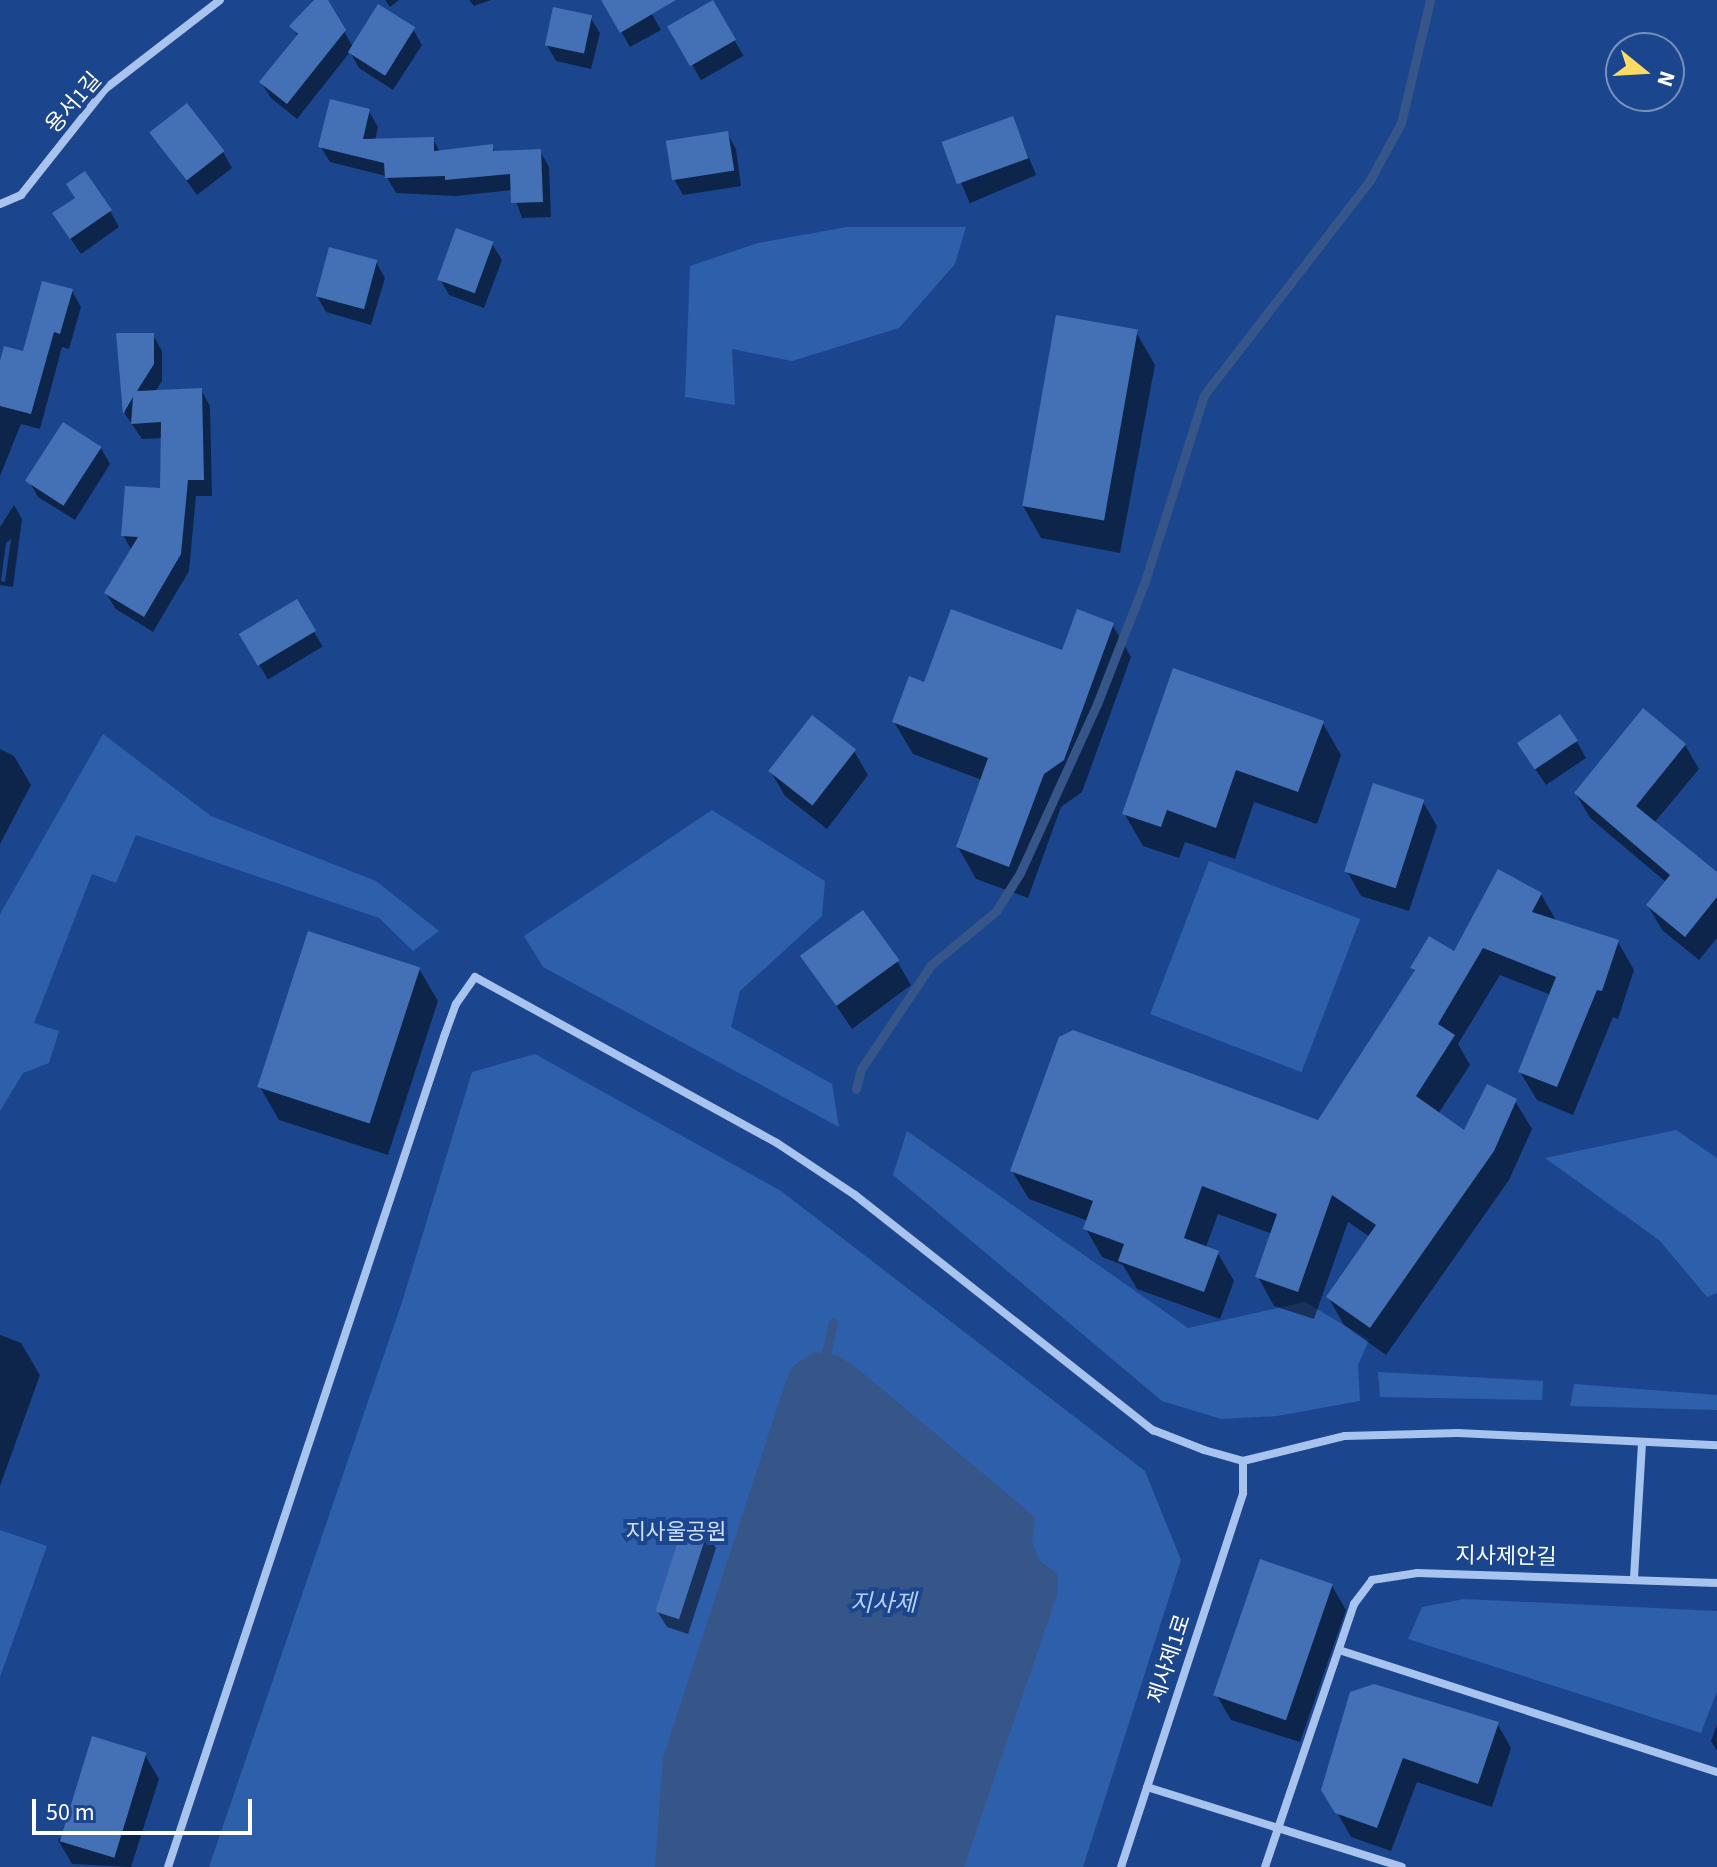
<!DOCTYPE html>
<meta charset="utf-8">
<style>
body{margin:0}
#map{position:relative;width:1717px;height:1867px;overflow:hidden;background:#1b468d;font-family:"Source Sans 3","Noto Sans KR",sans-serif}
div>[style]{position:absolute}
[style*='--x']{left:calc(var(--x)*1px);top:calc(var(--y)*1px);width:calc(var(--w)*1px);rotate:calc(var(--a)*1deg)}
.green>*{inset:0;background:#2e5fab;transform-origin:0 0}
.water>*{inset:0;background:#365589}
.shadow>*{inset:0;background:#0007;transform-origin:0 0}
.stream>*{height:9px;margin:-4.5px;padding:0 4.5px;transform-origin:4.5px;border-radius:4.5px;background:#365589}
.building>*{inset:0;background:#4470b5;transform-origin:0 0}
.street>*{height:8px;margin:-4px;padding:0 4px;transform-origin:4px;border-radius:4px;background:#a8c3ed}
span{translate:-50% -50%;white-space:nowrap;text-align:center;line-height:1.15;-webkit-text-stroke:8px #1b468d;paint-order:stroke}
.street-label{font-size:22px;color:#fff}
.park-label{font-size:22px;color:#cedffa}
.water-label{font-size:24px;color:#b4cef4;font-style:italic}
.north{position:absolute;left:1605px;top:32px;width:80px;height:80px;box-sizing:border-box;background:#1b468d;border:2px solid #7690bb;border-radius:50%;rotate:108deg;font-size:22px;font-weight:700;line-height:32px;text-align:center;color:#fff}
.north::after{content:'';display:block;margin:auto;width:28px;height:36px;background:#fedb65;clip-path:polygon(50% 0,100% 100%,50% 72%,0 100%)}
.scale{position:absolute;left:32px;top:1799px;width:220px;height:36px;box-sizing:border-box;border:4px solid #fff;border-top:0;padding-left:10px;font-size:24px;line-height:28px;white-space:nowrap;color:#fff;-webkit-text-stroke:6px #1b468d;paint-order:stroke}
</style>
<div id="map">
<div class="green">
<i style="clip-path:polygon(847px 227px,966px 227px,955px 264px,899px 328px,792px 361px,732px 349px,735px 405px,685px 397px,690px 266px,758px 243px)"></i>
<i style="clip-path:polygon(103px 734px,211px 816px,376px 881px,439px 931px,413px 951px,379px 918px,136px 835px,116px 883px,92px 874px,34px 1023px,59px 1031px,49px 1063px,23px 1073px,0 1111px,0 914px)"></i>
<i style="clip-path:polygon(712px 810px,825px 881px,822px 916px,740px 991px,731px 1027px,832px 1084px,839px 1127px,543px 967px,524px 936px)"></i>
<i style="left:1209px;top:861px;width:162px;height:164px;rotate:21deg"></i>
<i style="clip-path:polygon(535px 1054px,781px 1191px,1145px 1471px,1181px 1560px,1083px 1867px,209px 1867px,403px 1299px,472px 1072px)"></i>
<i style="clip-path:polygon(1676px 1130px,1717px 1158px,1717px 1293px,1707px 1297px,1659px 1240px,1545px 1158px)"></i>
<i style="clip-path:polygon(907px 1131px,1188px 1328px,1305px 1302px,1369px 1340px,1358px 1365px,1360px 1401px,1277px 1416px,1221px 1419px,1162px 1401px,893px 1175px)"></i>
<i style="clip-path:polygon(1378px 1372px,1543px 1381px,1542px 1400px,1380px 1397px)"></i>
<i style="clip-path:polygon(1574px 1384px,1717px 1395px,1717px 1410px,1570px 1406px)"></i>
<i style="clip-path:polygon(0 1530px,47px 1546px,0 1677px)"></i>
<i style="clip-path:polygon(1464px 1599px,1717px 1611px,1717px 1691px,1701px 1733px,1408px 1639px,1422px 1607px)"></i>
</div>
<div class="water">
<i style="clip-path:polygon(814px 1352px,839px 1356px,858px 1369px,1035px 1517px,1032px 1542px,1040px 1561px,1058px 1574px,1058px 1592px,964px 1867px,655px 1867px,663px 1758px,783px 1390px,792px 1367px)"></i>
</div>
<div class="shadow">
<i style="clip-path:polygon(317px 0,326px 0,353px 47px,413px 29px,422px 45px,393px 90px,359px 68px,350px 52px,297px 119px,271px 98px,261px 82px,298px 37px,292px 26px)"></i>
<i style="clip-path:polygon(385px 0,399px 0,390px 7px)"></i>
<i style="clip-path:polygon(469px 0,491px 0,474px 6px)"></i>
<i style="clip-path:polygon(603px 0,644px 0,661px 30px,630px 47px)"></i>
<i style="left:713px;top:3px;width:61px;height:49px;rotate:60deg"></i>
<i style="clip-path:polygon(590px 17px,600px 33px,591px 69px,556px 61px,547px 45px)"></i>
<i style="clip-path:polygon(369px 111px,378px 127px,375px 141px,433px 139px,440px 152px,492px 146px,495px 153px,540px 151px,549px 167px,551px 217px,522px 218px,512px 190px,456px 196px,396px 193px,386px 176px,330px 162px,320px 146px)"></i>
<i style="left:1012px;top:118px;width:62px;height:72px;rotate:67deg"></i>
<i style="clip-path:polygon(152px 133px,223px 152px,232px 168px,197px 195px)"></i>
<i style="clip-path:polygon(727px 133px,736px 149px,741px 186px,683px 195px,674px 179px)"></i>
<i style="clip-path:polygon(110px 211px,119px 227px,81px 254px,64px 229px)"></i>
<i style="clip-path:polygon(492px 244px,502px 260px,484px 308px,449px 295px,440px 279px)"></i>
<i style="clip-path:polygon(376px 262px,385px 278px,371px 325px,326px 312px,317px 296px)"></i>
<i style="clip-path:polygon(72px 291px,81px 307px,69px 349px,62px 347px,40px 429px,21px 424px,0 476px,0 369px,25px 353px)"></i>
<i style="clip-path:polygon(1136px 332px,1155px 365px,1120px 553px,1041px 538px,1023px 506px)"></i>
<i style="clip-path:polygon(118px 335px,153px 335px,162px 351px,162px 381px,155px 392px,201px 390px,210px 406px,212px 496px,196px 496px,189px 571px,153px 632px,116px 609px,106px 594px,132px 551px,123px 535px,162px 491px,163px 438px,142px 439px,125px 414px)"></i>
<i style="clip-path:polygon(101px 448px,110px 464px,75px 520px,38px 497px,29px 481px)"></i>
<i style="clip-path:polygon(evenodd,14px 505px,22px 519px,13px 587px,0 585px,0 527px,14px 505px,11px 539px,5px 582px,1px 581px,6px 543px,11px 539px)"></i>
<i style="left:296px;top:602px;width:52px;height:64px;rotate:59deg"></i>
<i style="clip-path:polygon(1112px 624px,1131px 657px,1082px 792px,1061px 807px,1028px 898px,976px 879px,958px 847px,982px 780px,913px 754px,894px 722px,926px 684px,1063px 653px)"></i>
<i style="clip-path:polygon(1322px 722px,1341px 755px,1317px 824px,1254px 802px,1235px 859px,1185px 842px,1179px 858px,1143px 846px,1124px 813px)"></i>
<i style="clip-path:polygon(1577px 742px,1586px 758px,1546px 785px,1529px 760px)"></i>
<i style="clip-path:polygon(1685px 745px,1699px 769px,1654px 823px,1717px 874px,1717px 938px,1699px 960px,1662px 930px,1648px 906px,1667px 883px,1590px 818px,1576px 794px)"></i>
<i style="clip-path:polygon(0 749px,14px 756px,31px 785px,0 844px)"></i>
<i style="clip-path:polygon(854px 751px,868px 775px,827px 829px,785px 796px,771px 772px)"></i>
<i style="clip-path:polygon(1423px 802px,1437px 826px,1409px 911px,1361px 896px,1347px 871px)"></i>
<i style="clip-path:polygon(1541px 894px,1557px 922px,1618px 942px,1634px 970px,1618px 1019px,1613px 1017px,1573px 1115px,1537px 1100px,1520px 1072px,1551px 995px,1500px 975px,1458px 1044px,1470px 1065px,1438px 1114px,1464px 1133px,1515px 1101px,1532px 1129px,1509px 1180px,1386px 1355px,1344px 1325px,1328px 1297px,1370px 1237px,1348px 1222px,1314px 1319px,1274px 1306px,1258px 1277px,1273px 1234px,1218px 1214px,1206px 1247px,1217px 1252px,1234px 1281px,1220px 1319px,1137px 1289px,1123px 1265px,1102px 1257px,1086px 1229px,1088px 1221px,1029px 1199px,1012px 1171px,1319px 1122px,1416px 973px,1412px 968px,1455px 954px)"></i>
<i style="clip-path:polygon(803px 957px,897px 961px,911px 985px,852px 1029px)"></i>
<i style="clip-path:polygon(419px 969px,438px 1001px,388px 1155px,279px 1120px,260px 1087px)"></i>
<i style="clip-path:polygon(0 1335px,21px 1343px,40px 1375px,0 1486px)"></i>
<i style="clip-path:polygon(706px 1532px,716px 1548px,688px 1634px,667px 1627px,657px 1611px)"></i>
<i style="clip-path:polygon(1332px 1586px,1346px 1610px,1300px 1742px,1231px 1720px,1217px 1696px)"></i>
<i style="clip-path:polygon(1352px 1694px,1497px 1723px,1511px 1748px,1492px 1807px,1417px 1782px,1391px 1851px,1351px 1837px,1324px 1789px)"></i>
<i style="clip-path:polygon(1717px 1725px,1717px 1751px,1711px 1741px)"></i>
<i style="clip-path:polygon(145px 1755px,159px 1779px,131px 1867px,72px 1864px,58px 1840px)"></i>
</div>
<div class="stream">
<i style="--x:856;--y:1089;--w:21;--a:-76"></i>
<i style="--x:861;--y:1069;--w:125;--a:-56.1"></i>
<i style="--x:931;--y:965;--w:85;--a:-39.7"></i>
<i style="--x:996;--y:911;--w:45;--a:-57.7"></i>
<i style="--x:1020;--y:873;--w:186;--a:-65.5"></i>
<i style="--x:1097;--y:704;--w:132;--a:-68.7"></i>
<i style="--x:1145;--y:581;--w:195;--a:-72.4"></i>
<i style="--x:1204;--y:395;--w:272;--a:-52.3"></i>
<i style="--x:1370;--y:180;--w:65;--a:-61.5"></i>
<i style="--x:1401;--y:123;--w:126;--a:-76.7"></i>
<i style="--x:826;--y:1353;--w:31;--a:-77"></i>
</div>
<div class="building">
<i style="clip-path:polygon(314px 0,328px 0,346px 30px,287px 104px,259px 82px,298px 34px,289px 26px)"></i>
<i style="clip-path:polygon(601px 0,676px 0,620px 33px)"></i>
<i style="left:713px;top:0;width:46px;height:53px;rotate:60deg"></i>
<i style="left:378px;top:4px;width:44px;height:57px;rotate:32deg"></i>
<i style="left:553px;top:7px;width:40px;height:39px;rotate:12deg"></i>
<i style="clip-path:polygon(330px 99px,370px 109px,363px 139px,434px 137px,434px 151px,493px 144px,493px 151px,541px 149px,543px 202px,511px 203px,510px 174px,445px 180px,445px 176px,385px 178px,384px 163px,318px 147px)"></i>
<i style="left:187px;top:103px;width:61px;height:48px;rotate:52deg"></i>
<i style="left:1013px;top:116px;width:45px;height:76px;rotate:70deg"></i>
<i style="left:728px;top:131px;width:40px;height:63px;rotate:81deg"></i>
<i style="clip-path:polygon(85px 171px,112px 210px,70px 239px,52px 213px,75px 198px,66px 184px)"></i>
<i style="left:456px;top:228px;width:40px;height:55px;rotate:20deg"></i>
<i style="left:329px;top:247px;width:50px;height:51px;rotate:15deg"></i>
<i style="clip-path:polygon(42px 281px,73px 289px,60px 334px,54px 332px,31px 414px,0 406px,0 361px,4px 346px,23px 351px)"></i>
<i style="left:1056px;top:315px;width:83px;height:194px;rotate:10deg"></i>
<i style="clip-path:polygon(116px 333px,154px 333px,154px 364px,137px 391px,202px 388px,204px 480px,188px 480px,181px 554px,144px 617px,104px 593px,138px 537px,121px 536px,125px 486px,160px 488px,161px 422px,131px 424px,133px 397px,123px 414px)"></i>
<i style="left:63px;top:422px;width:46px;height:70px;rotate:33deg"></i>
<i style="left:297px;top:599px;width:37px;height:68px;rotate:59deg"></i>
<i style="clip-path:polygon(951px 609px,1062px 650px,1077px 609px,1114px 623px,1064px 760px,1044px 774px,1009px 867px,956px 847px,988px 758px,892px 722px,909px 676px,924px 682px)"></i>
<i style="clip-path:polygon(1173px 668px,1324px 721px,1298px 792px,1236px 770px,1216px 828px,1167px 810px,1161px 827px,1122px 814px)"></i>
<i style="clip-path:polygon(1643px 708px,1686px 744px,1636px 806px,1717px 872px,1717px 897px,1685px 937px,1646px 905px,1670px 875px,1574px 793px)"></i>
<i style="left:1560px;top:714px;width:32px;height:52px;rotate:56deg"></i>
<i style="left:812px;top:715px;width:56px;height:71px;rotate:38deg"></i>
<i style="left:1373px;top:783px;width:54px;height:93px;rotate:18deg"></i>
<i style="clip-path:polygon(1498px 869px,1542px 893px,1532px 912px,1619px 940px,1602px 991px,1597px 990px,1557px 1087px,1518px 1072px,1556px 977px,1483px 948px,1438px 1024px,1455px 1035px,1416px 1096px,1464px 1130px,1487px 1084px,1517px 1099px,1494px 1151px,1370px 1328px,1326px 1297px,1376px 1225px,1332px 1195px,1298px 1292px,1255px 1277px,1277px 1214px,1202px 1186px,1184px 1238px,1219px 1251px,1204px 1292px,1118px 1261px,1124px 1244px,1083px 1229px,1093px 1201px,1010px 1171px,1059px 1037px,1073px 1030px,1318px 1120px,1415px 970px,1410px 968px,1429px 936px,1454px 951px)"></i>
<i style="left:863px;top:910px;width:62px;height:78px;rotate:54deg"></i>
<i style="left:308px;top:931px;width:118px;height:164px;rotate:18deg"></i>
<i style="left:684px;top:1523px;width:25px;height:93px;rotate:18deg"></i>
<i style="left:1260px;top:1559px;width:77px;height:144px;rotate:19deg"></i>
<i style="clip-path:polygon(1374px 1684px,1499px 1722px,1478px 1784px,1403px 1758px,1377px 1828px,1335px 1813px,1321px 1790px,1337px 1736px,1350px 1692px)"></i>
<i style="left:92px;top:1736px;width:57px;height:110px;rotate:17deg"></i>
</div>
<div class="street">
<i style="--x:0;--y:204;--w:23;--a:-23"></i>
<i style="--x:21;--y:195;--w:135;--a:-51.6"></i>
<i style="--x:105;--y:89;--w:145;--a:-37.7"></i>
<i style="--x:1634;--y:1578;--w:135;--a:-86.6"></i>
<i style="--x:1339;--y:1650;--w:397;--a:17.9"></i>
<i style="--x:1147;--y:1787;--w:267;--a:17.4"></i>
<i style="--x:168;--y:1867;--w:878;--a:-71.61"></i>
<i style="--x:445;--y:1034;--w:32;--a:-70"></i>
<i style="--x:456;--y:1004;--w:33;--a:-55"></i>
<i style="--x:475;--y:977;--w:345;--a:28.8"></i>
<i style="--x:777;--y:1143;--w:94;--a:33.7"></i>
<i style="--x:855;--y:1195;--w:380;--a:38.3"></i>
<i style="--x:1153;--y:1430;--w:55;--a:21.4"></i>
<i style="--x:1204;--y:1450;--w:41;--a:15.8"></i>
<i style="--x:1243;--y:1461;--w:105;--a:-13.8"></i>
<i style="--x:1345;--y:1436;--w:113;--a:-1.5"></i>
<i style="--x:1458;--y:1433;--w:259;--a:2.7"></i>
<i style="--x:1121;--y:1867;--w:393;--a:-71.9"></i>
<i style="--x:1243;--y:1493;--w:32;--a:-90"></i>
<i style="--x:1265;--y:1867;--w:278;--a:-71.3"></i>
<i style="--x:1354;--y:1604;--w:30;--a:-53"></i>
<i style="--x:1372;--y:1580;--w:46;--a:-8.8"></i>
<i style="--x:1417;--y:1573;--w:300;--a:1.9"></i>
</div>
<div class="street-label">
<span style="left:74px;top:103px;rotate:-49deg">용서1길</span>
<span style="left:1506px;top:1557px;rotate:1deg">지사제안길</span>
<span style="left:1170px;top:1659px;rotate:-72deg">제사제1로</span>
</div>
<div class="park-label">
<span style="left:676px;top:1533px">지사울공원</span>
</div>
<div class="water-label">
<span style="left:883px;top:1604px">지사제</span>
</div>
<div class="north">N</div>
<div class="scale">50 m</div>
</div>
